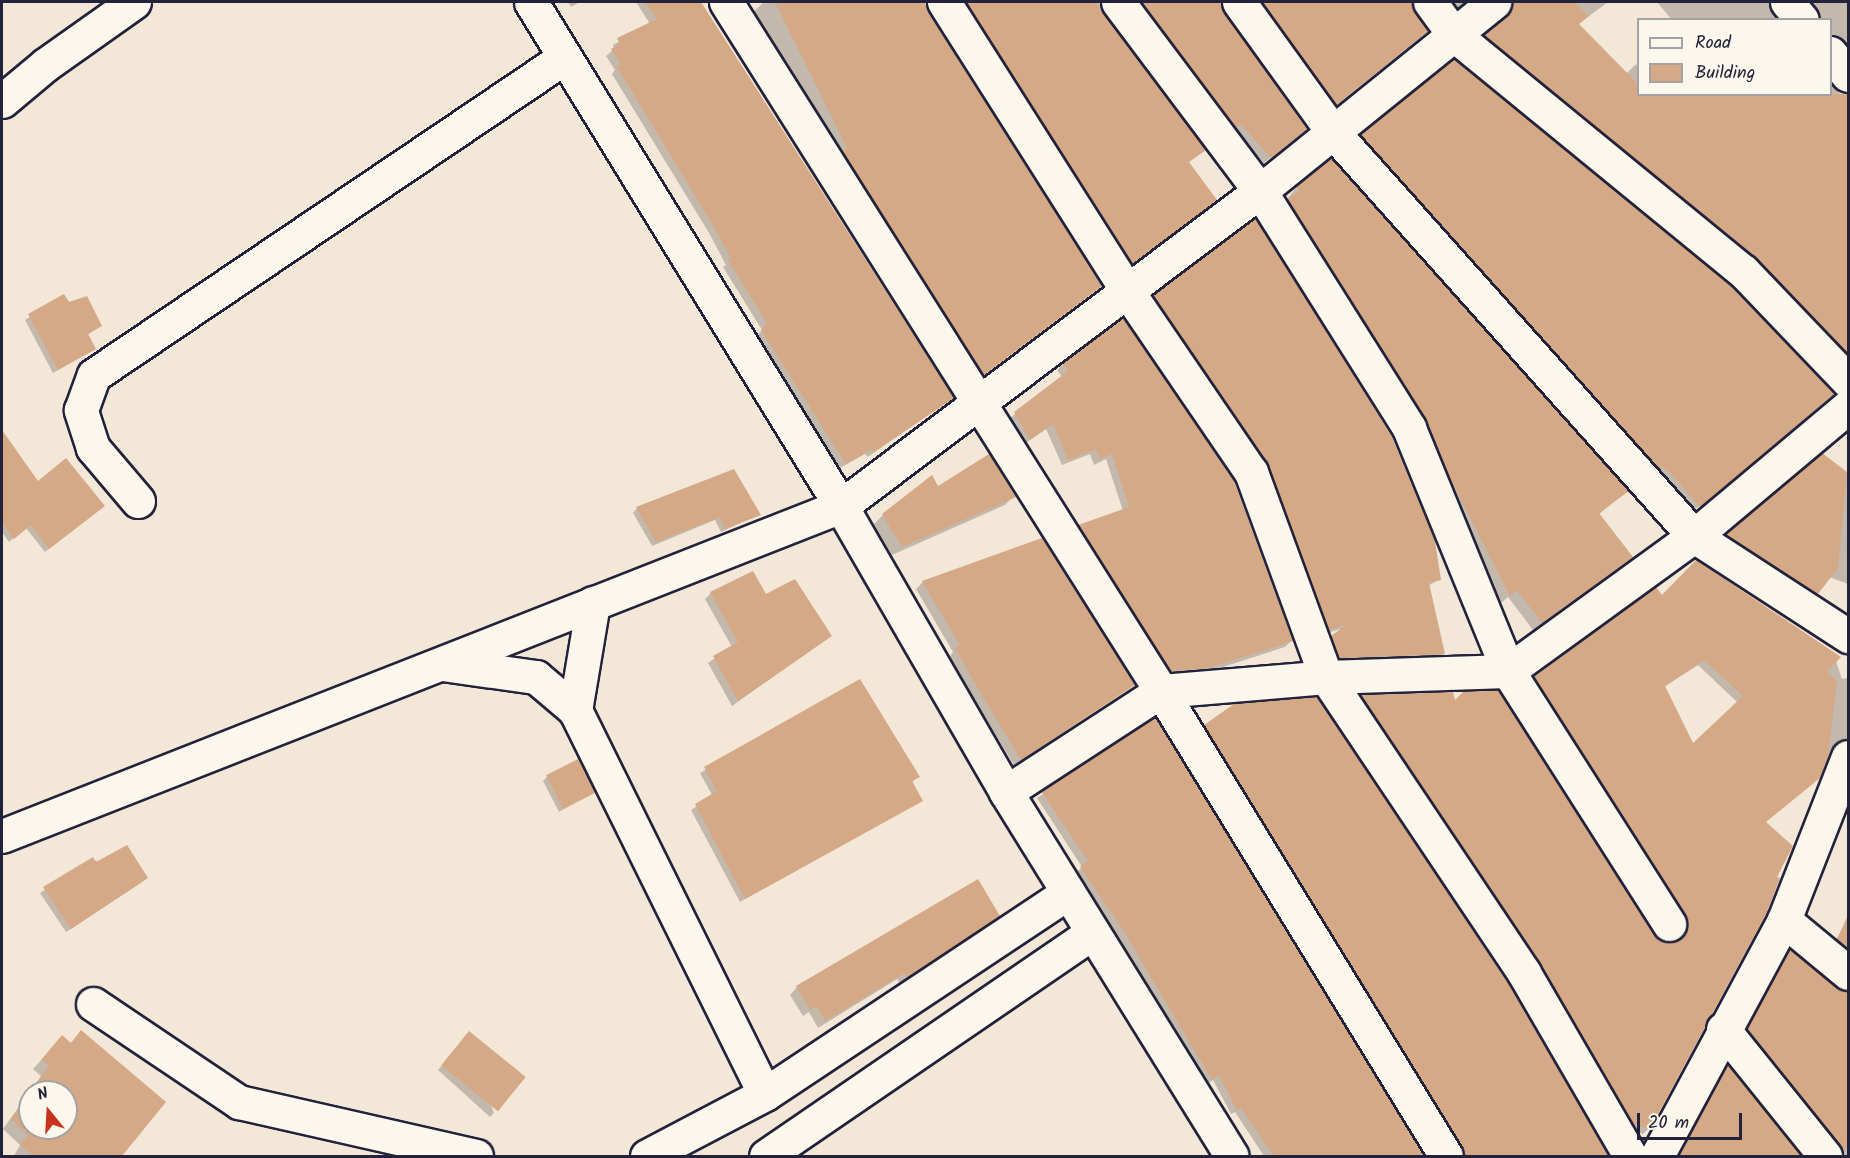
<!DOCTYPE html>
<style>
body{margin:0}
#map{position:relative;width:1850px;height:1158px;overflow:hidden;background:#f3e7d8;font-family:Kalam,sans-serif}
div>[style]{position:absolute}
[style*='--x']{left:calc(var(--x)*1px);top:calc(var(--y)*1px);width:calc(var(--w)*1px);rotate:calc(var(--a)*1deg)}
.shadow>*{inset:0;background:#0003}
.building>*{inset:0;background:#d5a886;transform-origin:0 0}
.roads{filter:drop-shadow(2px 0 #22223b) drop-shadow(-2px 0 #22223b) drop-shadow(0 2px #22223b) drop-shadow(0 -2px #22223b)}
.minor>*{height:33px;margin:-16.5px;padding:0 16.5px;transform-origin:16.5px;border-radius:16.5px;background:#fbf7ec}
.tertiary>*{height:33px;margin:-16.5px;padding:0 16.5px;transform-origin:16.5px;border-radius:16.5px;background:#fbf7ec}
span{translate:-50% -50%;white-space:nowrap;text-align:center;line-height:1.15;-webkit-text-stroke:4.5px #fbf7ec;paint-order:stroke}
.frame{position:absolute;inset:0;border:3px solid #22223b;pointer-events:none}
.legend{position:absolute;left:1637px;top:18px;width:195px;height:78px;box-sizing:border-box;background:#fbf7ec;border:2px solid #a4a2a5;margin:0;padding:8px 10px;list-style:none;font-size:18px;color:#22223b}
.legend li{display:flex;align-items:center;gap:12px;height:30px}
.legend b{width:30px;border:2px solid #a4a2a5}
.north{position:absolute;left:18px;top:1080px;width:60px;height:60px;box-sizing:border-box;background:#fbf7ec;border:2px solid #a4a2a5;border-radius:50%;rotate:342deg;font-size:16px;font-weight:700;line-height:24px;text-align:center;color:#22223b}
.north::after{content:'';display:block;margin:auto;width:21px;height:27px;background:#c8321e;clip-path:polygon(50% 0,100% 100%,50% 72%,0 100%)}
.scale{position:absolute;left:1637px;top:1113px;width:105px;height:27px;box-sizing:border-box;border:3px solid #22223b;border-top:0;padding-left:8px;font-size:18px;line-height:21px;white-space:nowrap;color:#22223b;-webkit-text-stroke:4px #fbf7ec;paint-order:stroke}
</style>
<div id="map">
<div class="shadow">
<i style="clip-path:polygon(568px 2px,580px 2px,571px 7px)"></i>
<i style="clip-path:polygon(636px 2px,700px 2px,952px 397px,868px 457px,865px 454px,840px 468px,756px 337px,762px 330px,723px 267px,726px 265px,709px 233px,612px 74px,615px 70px,606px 56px,614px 49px,613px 45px,650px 24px)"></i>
<i style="clip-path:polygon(764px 2px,924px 2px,927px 13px,1100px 286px,977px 380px,748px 17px)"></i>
<i style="clip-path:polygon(957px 2px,1100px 2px,1101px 13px,1209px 206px,1126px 268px)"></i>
<i style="clip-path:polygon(1131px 2px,1221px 2px,1222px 13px,1299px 134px,1264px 163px,1235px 128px,1229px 132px)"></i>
<i style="clip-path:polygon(1252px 2px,1411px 2px,1420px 37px,1330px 110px)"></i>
<i style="clip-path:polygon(1441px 2px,1466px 2px,1451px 12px)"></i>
<i style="clip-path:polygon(1504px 2px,1608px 2px,1577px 25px,1626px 74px,1636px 64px,1638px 67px,1638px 94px,1830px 94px,1830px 83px,1840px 94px,1848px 93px,1848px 361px,1479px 41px,1506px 16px)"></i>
<i style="clip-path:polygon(1657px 2px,1769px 2px,1776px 20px,1672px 20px)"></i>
<i style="clip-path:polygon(1797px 2px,1848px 2px,1848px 63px,1830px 41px,1830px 20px,1812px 20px)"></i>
<i style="clip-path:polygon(1454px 61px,1824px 402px,1693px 511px,1355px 141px)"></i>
<i style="clip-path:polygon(1296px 188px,1627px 491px,1598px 515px,1631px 557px,1533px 630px,1508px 597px,1501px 603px,1440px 483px,1280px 208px)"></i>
<i style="clip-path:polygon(1255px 222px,1440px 579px,1428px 586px,1443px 654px,1438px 658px,1334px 662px,1327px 642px,1344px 628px,1324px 634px,1149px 301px)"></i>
<i style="clip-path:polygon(63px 296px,68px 304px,100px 326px,87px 335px,94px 349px,53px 373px,25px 320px)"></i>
<i style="clip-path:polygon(1063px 364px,1291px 641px,1285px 647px,1201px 674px,1164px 677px,1073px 532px,1079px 526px,1123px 511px,1106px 459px,1094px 465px,1090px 454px,1062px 465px,1046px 429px,1023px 445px,1009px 419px,1062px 377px,1057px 370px)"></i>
<i style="clip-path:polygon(1822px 455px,1848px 475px,1848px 584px,1829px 577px,1811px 599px,1721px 541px)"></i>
<i style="clip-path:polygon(65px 460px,99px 510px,45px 552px,26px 528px,9px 542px,2px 532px,2px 513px)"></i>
<i style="clip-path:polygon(938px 488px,1014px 496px,1005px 505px,892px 555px,874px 524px,883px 515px)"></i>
<i style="clip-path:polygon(637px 508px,759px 514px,721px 532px,715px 520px,652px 546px,633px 513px)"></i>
<i style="clip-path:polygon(1042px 540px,1133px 685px,1014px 765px,970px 692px,950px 656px,953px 652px,916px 589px,923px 582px)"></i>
<i style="clip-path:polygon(711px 593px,765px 596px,831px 636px,732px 706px,708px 663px,732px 647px,705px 599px)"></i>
<i style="clip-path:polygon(evenodd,1662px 597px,1834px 655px,1842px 679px,1848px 678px,1848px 747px,1833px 746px,1818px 777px,1764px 822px,1649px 1128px,1643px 1134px,1627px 1129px,1356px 702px,1361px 696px,1454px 702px,1652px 935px,1671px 944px,1681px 938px,1680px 920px,1529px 684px,1662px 597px,1698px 665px,1738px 703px,1692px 745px,1664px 687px,1698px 665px)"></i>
<i style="clip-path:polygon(860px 681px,918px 777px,911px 783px,921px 801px,740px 902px,691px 810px,712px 795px,700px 773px)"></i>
<i style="clip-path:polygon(1155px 719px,1423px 1156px,1264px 1156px,1235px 1112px,1231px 1114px,1213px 1080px,1206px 1085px,1116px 934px,1075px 874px,1082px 867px,1037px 798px)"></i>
<i style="clip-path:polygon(1205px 726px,1507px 984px,1607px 1156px,1457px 1156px,1199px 732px)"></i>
<i style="clip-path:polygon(547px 777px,593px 792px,559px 812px,543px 781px)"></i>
<i style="clip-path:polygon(92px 859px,142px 882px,66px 932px,40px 893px)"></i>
<i style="clip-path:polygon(998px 915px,900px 983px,897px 979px,818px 1028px,809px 1012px,803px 1016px,790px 995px,797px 987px)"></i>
<i style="clip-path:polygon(1848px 920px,1848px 960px,1832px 946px)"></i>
<i style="clip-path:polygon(1790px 951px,1844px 993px,1848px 992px,1848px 1156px,1835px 1156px,1742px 1035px)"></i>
<i style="clip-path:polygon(evenodd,81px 1032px,164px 1102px,120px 1156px,14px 1156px,20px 1145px,3px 1129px,41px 1076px,33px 1069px,53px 1047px,70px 1044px,81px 1032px,30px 1092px,66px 1092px,66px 1128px,30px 1128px,30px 1092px)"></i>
<i style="clip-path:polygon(465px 1037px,494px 1113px,490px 1117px,438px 1070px)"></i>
<i style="clip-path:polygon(1727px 1067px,1800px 1156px,1679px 1156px)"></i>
</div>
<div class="building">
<i style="clip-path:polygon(645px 2px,701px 2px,954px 398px,874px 452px,872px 449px,846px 464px,761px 330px,767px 323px,728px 260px,731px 258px,714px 227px,617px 67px,621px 64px,611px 49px,620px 44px,617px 38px,657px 19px)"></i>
<i style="clip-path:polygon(775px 2px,925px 2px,928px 12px,1102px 286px,984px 375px,842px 151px,847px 148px)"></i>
<i style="clip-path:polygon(966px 2px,1095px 2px,1206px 150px,1189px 162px,1217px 200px,1132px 264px)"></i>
<i style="clip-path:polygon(1148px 2px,1221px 2px,1224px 13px,1307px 129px,1271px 158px,1241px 124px,1236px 128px,1143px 4px)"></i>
<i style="clip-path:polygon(1262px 2px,1412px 2px,1428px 31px,1336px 105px)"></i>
<i style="clip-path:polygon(1512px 2px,1574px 2px,1589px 16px,1579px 24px,1638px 84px,1638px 94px,1848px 94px,1848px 354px,1755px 257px,1483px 35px,1506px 16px)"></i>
<i style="clip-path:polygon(1454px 59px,1730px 285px,1834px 394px,1700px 507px,1675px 478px,1662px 466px,1659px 469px,1360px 134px)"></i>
<i style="clip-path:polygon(1331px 158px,1629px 491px,1599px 513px,1633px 557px,1542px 623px,1517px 590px,1510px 596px,1448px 474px,1425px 418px,1287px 199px,1299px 191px,1295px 186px)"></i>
<i style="clip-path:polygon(1256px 219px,1392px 437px,1435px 541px,1441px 580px,1429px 583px,1445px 654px,1339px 658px,1331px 636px,1347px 624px,1329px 630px,1267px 462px,1153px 295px)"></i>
<i style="clip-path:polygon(64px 294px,69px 302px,87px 296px,102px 326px,88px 334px,96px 349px,58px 370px,28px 314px)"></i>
<i style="clip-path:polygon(1123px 318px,1234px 481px,1293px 641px,1208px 668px,1171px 671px,1078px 525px,1129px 507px,1112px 454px,1100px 459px,1096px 449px,1068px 460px,1053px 424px,1030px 440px,1014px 412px,1068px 371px,1062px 363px)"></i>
<i style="clip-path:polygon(2px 430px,38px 481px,66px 458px,105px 506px,49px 549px,31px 525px,14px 539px,2px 523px)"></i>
<i style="clip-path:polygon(1822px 453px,1847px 472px,1838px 568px,1818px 594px,1725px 534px)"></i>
<i style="clip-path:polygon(989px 454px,1016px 497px,902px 547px,882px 514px,932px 475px,938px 486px)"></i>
<i style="clip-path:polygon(734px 469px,761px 515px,725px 529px,720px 517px,656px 542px,636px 507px)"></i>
<i style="clip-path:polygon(1042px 538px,1135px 685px,1021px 760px,976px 685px,955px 648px,960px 645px,922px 581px)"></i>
<i style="clip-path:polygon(evenodd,1696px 560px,1841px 657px,1827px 672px,1837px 681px,1828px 757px,1820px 778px,1766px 822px,1793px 846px,1777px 877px,1780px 878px,1767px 912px,1650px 1129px,1633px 1124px,1540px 963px,1360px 695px,1453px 692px,1455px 700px,1464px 691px,1498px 690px,1653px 934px,1661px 941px,1679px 940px,1686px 932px,1685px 914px,1534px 677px,1656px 587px,1662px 595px,1696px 560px,1704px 660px,1743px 696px,1693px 743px,1665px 686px,1704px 660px)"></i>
<i style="clip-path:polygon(753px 571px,766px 594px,795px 579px,832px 636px,738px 701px,713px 656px,738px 642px,710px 592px)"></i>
<i style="clip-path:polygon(860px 679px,920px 777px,912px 781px,923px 801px,745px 899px,695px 804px,717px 791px,704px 767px)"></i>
<i style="clip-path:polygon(1317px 697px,1508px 983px,1609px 1156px,1465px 1156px,1462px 1146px,1204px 725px,1234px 704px)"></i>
<i style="clip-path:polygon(1155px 717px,1424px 1156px,1274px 1156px,1241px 1108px,1237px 1110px,1219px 1075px,1212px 1080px,1122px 928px,1080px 867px,1088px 861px,1041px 791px)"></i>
<i style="left:578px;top:759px;width:38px;height:36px;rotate:63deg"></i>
<i style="clip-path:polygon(127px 845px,148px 878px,71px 929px,43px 887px,93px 857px,96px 862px)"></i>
<i style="clip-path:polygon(978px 879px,1000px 916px,908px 977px,905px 973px,825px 1021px,817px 1006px,810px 1010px,796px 986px)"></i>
<i style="clip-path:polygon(1848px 915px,1848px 949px,1837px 939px)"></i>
<i style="clip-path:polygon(1790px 949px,1836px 987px,1848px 991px,1848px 1145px,1843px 1151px,1747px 1029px)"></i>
<i style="clip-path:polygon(evenodd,81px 1030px,166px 1102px,122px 1156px,34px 1156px,20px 1145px,28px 1135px,11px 1119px,49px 1066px,41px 1060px,62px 1035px,71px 1043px,81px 1030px,30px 1092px,66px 1092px,66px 1128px,30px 1128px,30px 1092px)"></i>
<i style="left:469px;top:1031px;width:73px;height:44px;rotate:39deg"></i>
<i style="clip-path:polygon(1728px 1065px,1801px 1156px,1679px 1156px)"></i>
</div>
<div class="roads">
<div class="minor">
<i style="--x:726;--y:2;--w:815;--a:57.73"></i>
<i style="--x:1161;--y:691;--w:545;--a:58.5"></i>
<i style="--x:944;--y:2;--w:343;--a:57.6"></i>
<i style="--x:1128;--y:292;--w:218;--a:55.7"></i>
<i style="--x:1251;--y:472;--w:218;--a:69.9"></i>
<i style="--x:1326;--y:677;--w:356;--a:56.2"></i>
<i style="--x:1524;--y:973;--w:211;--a:59.9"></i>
<i style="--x:1118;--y:2;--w:236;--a:53.1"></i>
<i style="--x:1260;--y:191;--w:280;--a:57.8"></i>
<i style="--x:1409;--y:428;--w:262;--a:67.8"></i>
<i style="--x:1508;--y:671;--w:300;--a:57.5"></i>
<i style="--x:1239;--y:2;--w:159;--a:54.2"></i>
<i style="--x:1332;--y:131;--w:543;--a:48.21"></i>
<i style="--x:1694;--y:536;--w:184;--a:33"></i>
<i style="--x:1430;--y:2;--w:39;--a:54"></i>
<i style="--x:1453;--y:34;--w:375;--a:39.3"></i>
<i style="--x:1743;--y:271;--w:152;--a:46.3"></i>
<i style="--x:1787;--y:2;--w:23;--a:50"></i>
<i style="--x:1830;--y:53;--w:28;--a:51"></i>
<i style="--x:2;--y:101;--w:56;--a:-39.9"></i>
<i style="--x:45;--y:65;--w:109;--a:-35.3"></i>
<i style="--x:138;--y:501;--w:70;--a:-130.3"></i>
<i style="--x:93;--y:448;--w:40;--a:-108"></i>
<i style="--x:81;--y:410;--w:37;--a:-70"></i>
<i style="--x:94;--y:375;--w:568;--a:-34.03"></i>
<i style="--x:593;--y:603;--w:109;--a:99.5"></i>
<i style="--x:575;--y:710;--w:428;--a:63.7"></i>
<i style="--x:442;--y:664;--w:95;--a:7.9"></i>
<i style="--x:536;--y:677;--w:51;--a:40.2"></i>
<i style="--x:1006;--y:792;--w:185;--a:-33.1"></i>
<i style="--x:1161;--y:691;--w:166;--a:-4.8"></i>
<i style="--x:1326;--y:677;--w:182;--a:-1.9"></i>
<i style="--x:1508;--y:671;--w:230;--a:-36"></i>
<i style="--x:1694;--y:536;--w:201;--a:-40"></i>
<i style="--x:2;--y:836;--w:902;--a:-21.47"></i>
<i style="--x:841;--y:506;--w:524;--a:-36.94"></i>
<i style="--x:1260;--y:191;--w:301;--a:-38.9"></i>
<i style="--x:1784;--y:920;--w:83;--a:39.6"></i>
<i style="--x:93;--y:1004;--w:176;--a:33.9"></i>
<i style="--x:239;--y:1102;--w:243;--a:12.8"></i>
<i style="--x:1723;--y:1029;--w:163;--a:51.2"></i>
<i style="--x:647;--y:1156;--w:133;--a:-27.7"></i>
<i style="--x:765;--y:1094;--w:364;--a:-33.6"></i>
<i style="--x:766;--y:1156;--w:396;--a:-34.4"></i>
<i style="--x:1657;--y:1156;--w:268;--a:-61.7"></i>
<i style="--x:1784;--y:920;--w:175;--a:-68.6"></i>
</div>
<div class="tertiary">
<i style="--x:531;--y:2;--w:592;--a:58.41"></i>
<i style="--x:841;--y:506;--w:330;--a:60"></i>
<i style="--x:1006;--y:792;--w:428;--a:58.2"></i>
</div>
</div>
<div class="frame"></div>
<ul class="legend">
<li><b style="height:8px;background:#fbf7ec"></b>Road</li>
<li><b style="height:16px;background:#d5a886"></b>Building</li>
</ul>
<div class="north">N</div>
<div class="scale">20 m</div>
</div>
